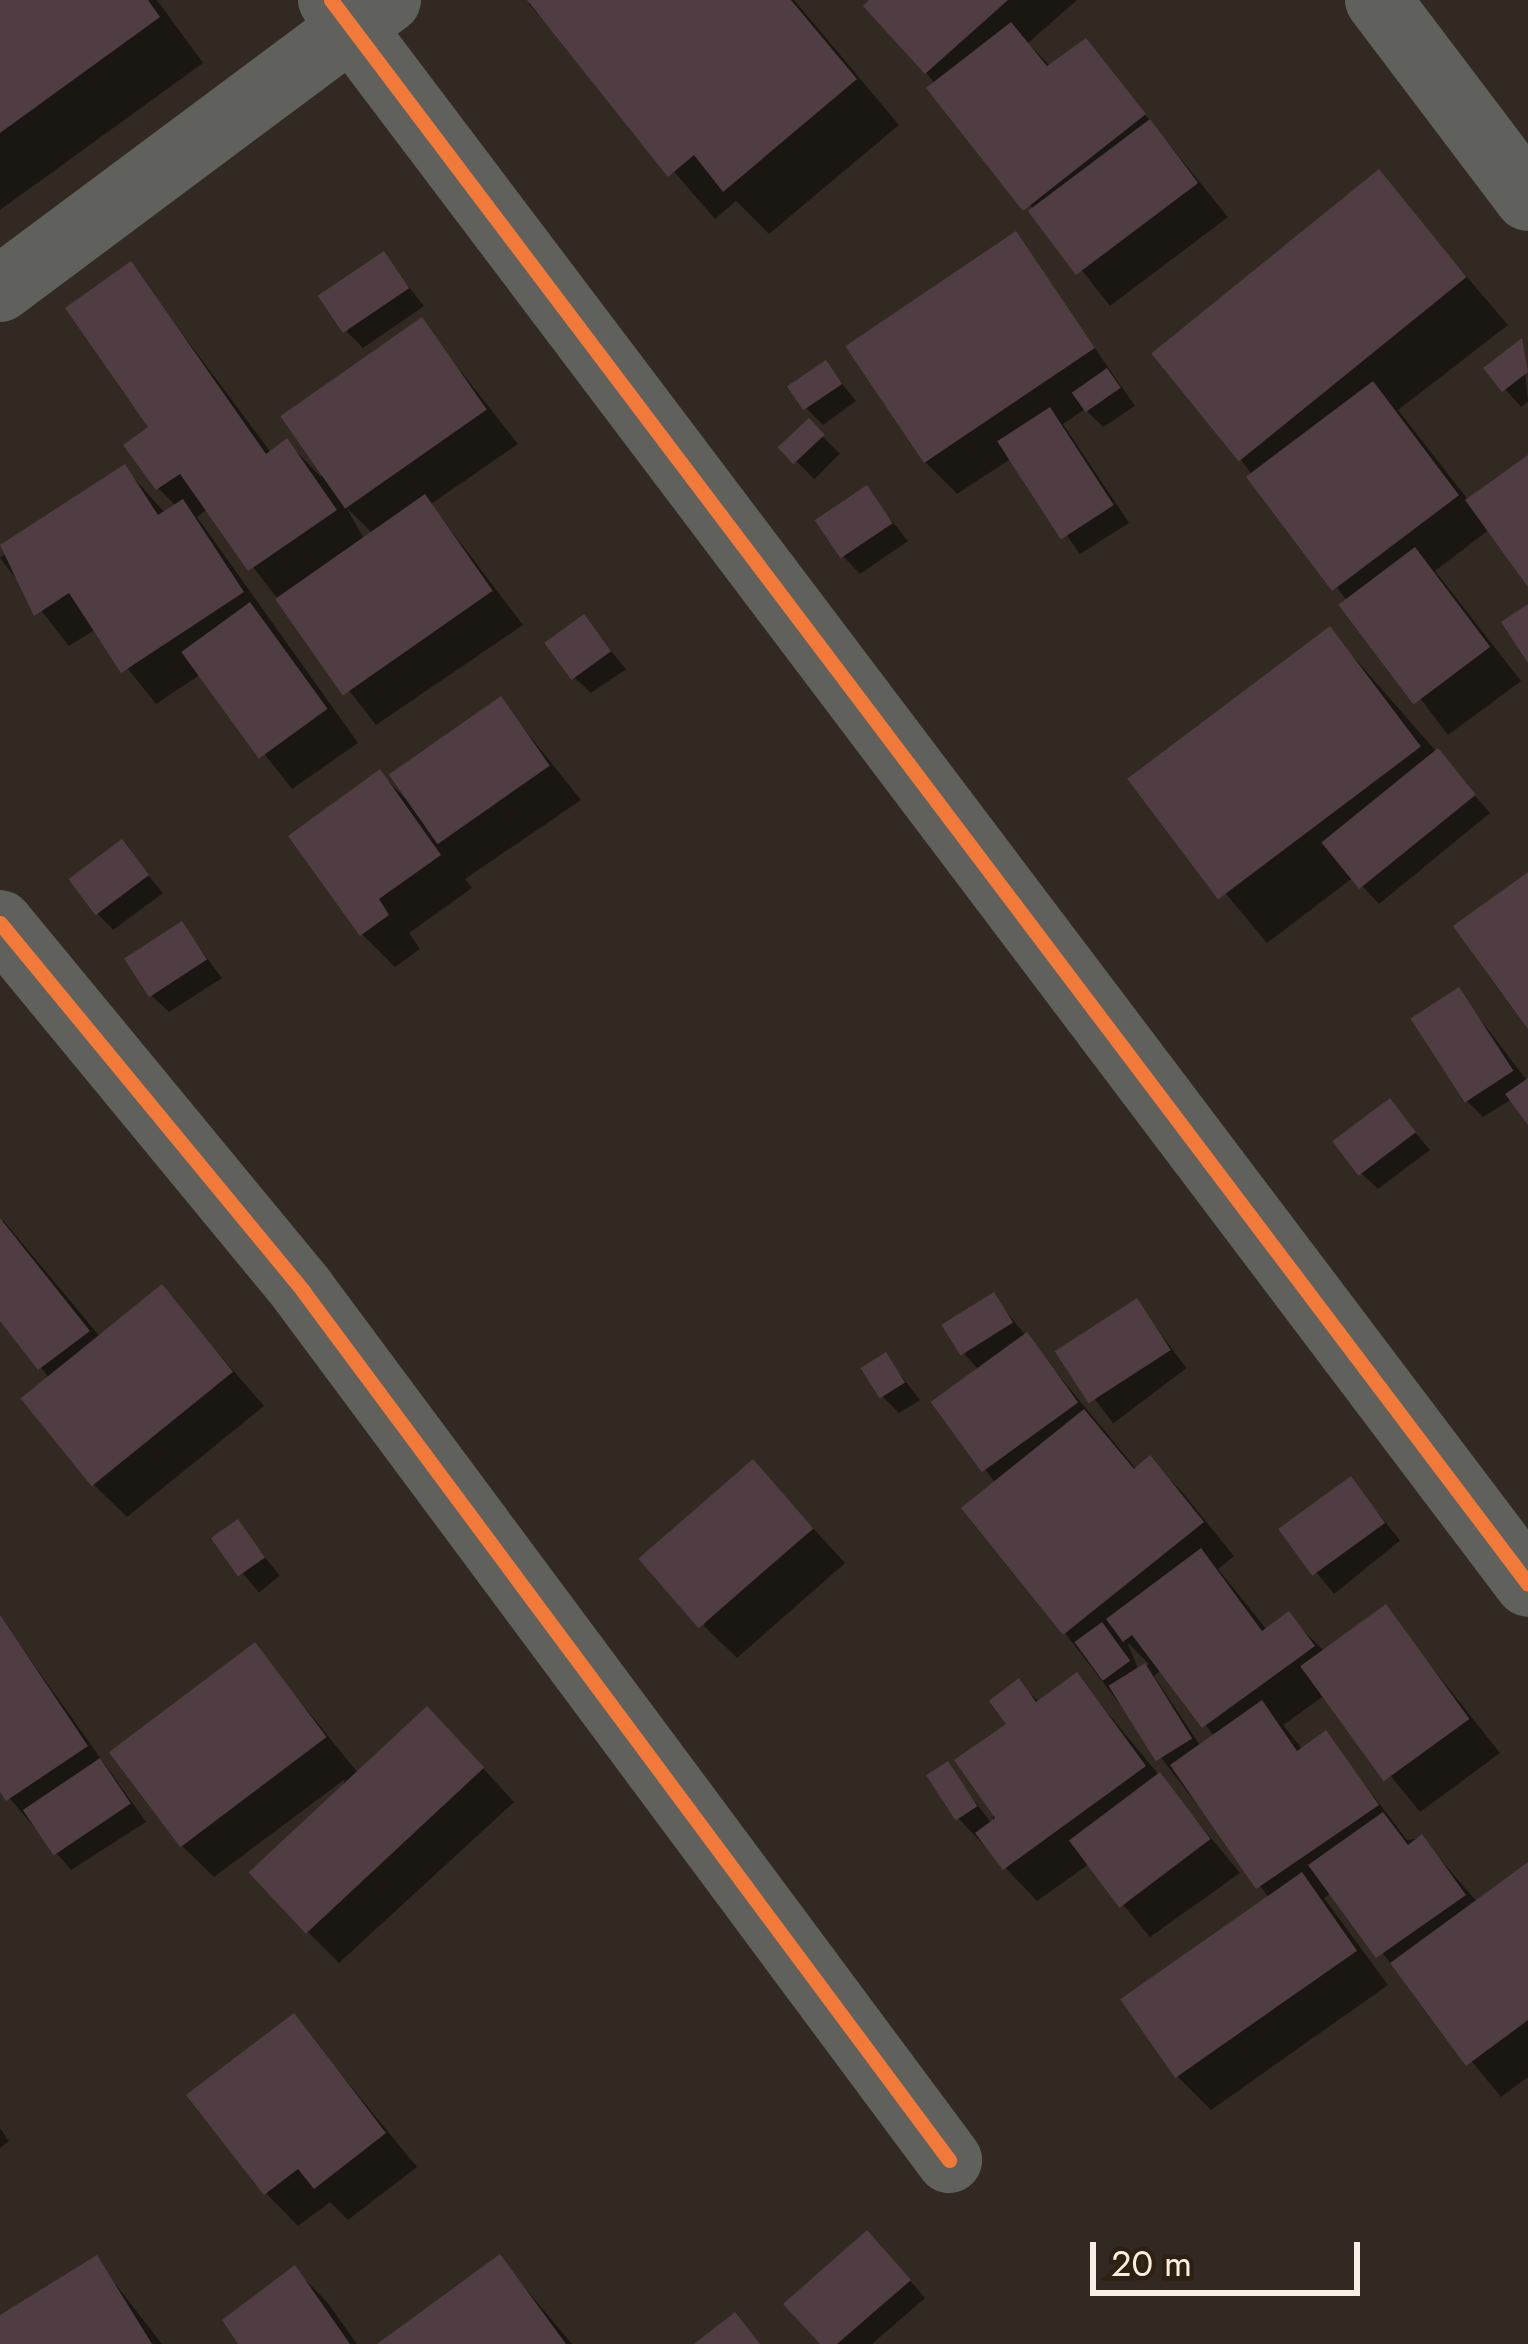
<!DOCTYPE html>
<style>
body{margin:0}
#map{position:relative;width:1528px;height:2344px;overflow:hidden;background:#322a22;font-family:Jost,sans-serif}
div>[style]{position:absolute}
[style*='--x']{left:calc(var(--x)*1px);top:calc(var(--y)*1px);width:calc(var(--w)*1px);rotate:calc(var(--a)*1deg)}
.shadow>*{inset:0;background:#0007;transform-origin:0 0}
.building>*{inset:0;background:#4f3d43;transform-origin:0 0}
.minor>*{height:66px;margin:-33px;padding:0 33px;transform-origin:33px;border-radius:33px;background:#60605d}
.cycleway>*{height:15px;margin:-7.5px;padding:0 7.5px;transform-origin:7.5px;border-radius:7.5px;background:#f17a3a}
span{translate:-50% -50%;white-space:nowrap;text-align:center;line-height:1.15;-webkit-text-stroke:9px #2f2111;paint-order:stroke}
.scale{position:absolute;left:1090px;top:2242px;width:270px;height:54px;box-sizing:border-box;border:6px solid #f8efe5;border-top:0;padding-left:15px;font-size:36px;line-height:42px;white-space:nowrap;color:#f8efe5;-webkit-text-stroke:9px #2f2111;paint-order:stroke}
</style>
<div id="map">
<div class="shadow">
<i style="clip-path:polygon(0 0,157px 0,203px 63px,0 210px)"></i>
<i style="clip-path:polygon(794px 0,899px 125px,769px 234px,736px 201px,715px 219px,528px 3px)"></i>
<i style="clip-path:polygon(869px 0,1077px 0,1028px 43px,1051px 67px,1086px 42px,1228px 217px,1110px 306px)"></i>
<i style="clip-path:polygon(1378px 173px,1508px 325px,1398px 410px,1469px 501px,1528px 459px,1528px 581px,1490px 529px,1435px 571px,1521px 681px,1448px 735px,1238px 456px)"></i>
<i style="clip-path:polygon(1016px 235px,1135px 406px,1103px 427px,1085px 409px,1063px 424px,1129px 523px,1080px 554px,1012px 458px,957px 494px,925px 462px)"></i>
<i style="clip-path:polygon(383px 255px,424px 306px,363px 348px,347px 332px)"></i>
<i style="clip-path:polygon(evenodd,131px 265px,272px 454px,287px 442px,321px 477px,421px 321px,518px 444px,431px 504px,523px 625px,376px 725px,208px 509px,197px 517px,358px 743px,292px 789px,201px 674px,156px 704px,96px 629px,69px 646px,0 558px,124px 467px,166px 514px,177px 507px,158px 488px,131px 265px,346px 507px,372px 533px,364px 539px,346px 507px)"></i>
<i style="clip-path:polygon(1522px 342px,1528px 401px,1521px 407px,1487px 368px)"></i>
<i style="clip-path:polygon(826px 364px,856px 401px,823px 425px,806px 408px)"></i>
<i style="left:808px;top:422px;width:45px;height:36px;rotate:45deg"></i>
<i style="clip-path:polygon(866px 489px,908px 541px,860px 574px,844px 557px)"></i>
<i style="clip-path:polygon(583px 618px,626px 669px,591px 693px,574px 677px)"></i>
<i style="clip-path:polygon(1330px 630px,1490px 813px,1379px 904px,1354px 877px,1267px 943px,1132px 781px)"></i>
<i style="clip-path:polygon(501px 700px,581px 800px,465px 879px,472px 888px,409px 933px,420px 949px,395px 967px,362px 934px,380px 773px,405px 798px)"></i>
<i style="clip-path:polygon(121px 843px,163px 893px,113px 930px,97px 913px)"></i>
<i style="clip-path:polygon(182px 925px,222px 978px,169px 1012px,152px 996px)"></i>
<i style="clip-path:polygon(1458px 990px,1528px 1082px,1528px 1120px,1512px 1099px,1483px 1117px,1467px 1101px)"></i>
<i style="clip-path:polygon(1389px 1102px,1430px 1150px,1378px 1189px,1361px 1173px)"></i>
<i style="clip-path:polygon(3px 1220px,101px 1338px,162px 1288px,264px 1406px,127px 1517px,94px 1485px,50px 1379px,0 1316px)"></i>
<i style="clip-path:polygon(evenodd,993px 1296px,1137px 1470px,1150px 1459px,1182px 1492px,1234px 1556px,1218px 1569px,1267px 1630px,1288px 1615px,1324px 1651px,1385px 1608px,1500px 1753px,1420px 1812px,1325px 1695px,1283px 1725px,1303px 1750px,1326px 1734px,1407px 1840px,1422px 1838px,1478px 1903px,1528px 1866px,1528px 2077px,1501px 2097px,1332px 1892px,1324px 1898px,1388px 1985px,1211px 2110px,1178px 2077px,1270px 1899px,1065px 1633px,996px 1484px,935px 1402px,979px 1370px,965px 1355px,993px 1296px,1127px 1642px,1149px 1664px,1139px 1671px,1127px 1642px,993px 1296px,1162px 1669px,1215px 1737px,1201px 1747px,1154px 1676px,1162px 1669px)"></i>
<i style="left:1136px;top:1301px;width:84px;height:92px;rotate:53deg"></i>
<i style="clip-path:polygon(885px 1355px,920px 1400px,899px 1413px,882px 1396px)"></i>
<i style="clip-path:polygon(753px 1463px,845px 1563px,737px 1658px,704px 1626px)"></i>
<i style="left:1351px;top:1480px;width:78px;height:85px;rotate:51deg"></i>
<i style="left:237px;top:1523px;width:68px;height:27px;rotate:51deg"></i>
<i style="clip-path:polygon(0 1617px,146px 1822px,71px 1870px,0 1787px)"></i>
<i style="clip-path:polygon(255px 1646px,358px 1773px,460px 1743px,514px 1802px,339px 1963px,307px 1931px,345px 1779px,214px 1877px,181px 1845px)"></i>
<i style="clip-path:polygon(1077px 1676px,1240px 1873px,1150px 1937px,1089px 1864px,1037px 1901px,958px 1818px,947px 1765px,992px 1824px,1018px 1682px,1040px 1703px)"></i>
<i style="clip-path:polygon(294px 2017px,417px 2167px,348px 2220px,330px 2202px,298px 2226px,266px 2193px)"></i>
<i style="clip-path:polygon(0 2128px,9px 2141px,0 2148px)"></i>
<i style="clip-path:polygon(884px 2250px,925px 2298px,872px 2344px,824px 2344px)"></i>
<i style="clip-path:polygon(500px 2258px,572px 2344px,382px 2344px)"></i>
<i style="clip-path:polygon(96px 2259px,162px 2344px,0 2344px,0 2319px)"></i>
<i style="clip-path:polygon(295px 2269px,327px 2302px,357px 2344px,242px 2344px)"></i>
</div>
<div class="building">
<i style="clip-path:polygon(0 0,148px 0,160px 17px,0 133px)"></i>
<i style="clip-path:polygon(527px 0,791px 0,857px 79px,723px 192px,694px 155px,668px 177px)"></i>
<i style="clip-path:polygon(869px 0,1008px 0,925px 74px,863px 6px)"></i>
<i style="clip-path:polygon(1011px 22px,1047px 66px,1086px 38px,1146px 114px,1023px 211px,926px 88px)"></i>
<i style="left:1150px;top:119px;width:80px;height:153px;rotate:53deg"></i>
<i style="left:1379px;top:169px;width:139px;height:293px;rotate:51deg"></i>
<i style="left:1016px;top:231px;width:141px;height:206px;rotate:56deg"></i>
<i style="left:384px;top:251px;width:45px;height:80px;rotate:56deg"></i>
<i style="clip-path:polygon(131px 261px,266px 454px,287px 438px,337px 510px,248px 571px,180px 474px,156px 490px,123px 445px,148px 427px,65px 308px)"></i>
<i style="left:422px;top:317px;width:113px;height:173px;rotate:55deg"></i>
<i style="clip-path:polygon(1522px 338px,1528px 372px,1502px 392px,1483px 368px)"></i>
<i style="left:826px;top:360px;width:29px;height:47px;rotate:56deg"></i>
<i style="left:1107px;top:368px;width:24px;height:43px;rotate:55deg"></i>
<i style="left:1373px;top:381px;width:143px;height:159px;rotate:53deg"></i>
<i style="left:1050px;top:407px;width:117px;height:63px;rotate:57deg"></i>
<i style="left:809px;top:418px;width:23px;height:43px;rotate:47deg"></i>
<i style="clip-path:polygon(1528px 455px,1528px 587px,1465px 500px)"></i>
<i style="clip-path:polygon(125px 464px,158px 515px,183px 499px,244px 592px,121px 673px,69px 593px,34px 616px,0 545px)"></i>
<i style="left:867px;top:485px;width:46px;height:63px;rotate:56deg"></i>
<i style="left:425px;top:494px;width:118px;height:183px;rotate:55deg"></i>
<i style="left:1415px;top:547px;width:125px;height:96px;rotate:53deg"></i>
<i style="left:250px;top:602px;width:132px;height:85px;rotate:54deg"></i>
<i style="clip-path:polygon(1528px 604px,1528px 663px,1501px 622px)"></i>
<i style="left:584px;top:614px;width:46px;height:49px;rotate:54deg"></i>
<i style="left:1330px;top:626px;width:151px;height:254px;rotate:53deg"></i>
<i style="left:501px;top:696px;width:85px;height:137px;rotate:55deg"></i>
<i style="left:1438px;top:748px;width:60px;height:150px;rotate:51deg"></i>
<i style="clip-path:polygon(380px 769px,441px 855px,379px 899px,389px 915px,360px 936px,288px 836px)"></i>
<i style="left:122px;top:839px;width:45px;height:67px;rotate:53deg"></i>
<i style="clip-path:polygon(1528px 872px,1528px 1029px,1453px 926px)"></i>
<i style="left:182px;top:921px;width:46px;height:69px;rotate:57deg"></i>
<i style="left:1459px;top:987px;width:100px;height:58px;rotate:57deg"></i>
<i style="clip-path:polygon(1528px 1078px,1528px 1125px,1505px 1094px)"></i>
<i style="left:1390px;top:1098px;width:43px;height:72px;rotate:53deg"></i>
<i style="clip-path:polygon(0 1218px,90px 1331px,38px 1370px,0 1321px)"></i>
<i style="left:162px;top:1284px;width:113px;height:182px;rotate:51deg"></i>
<i style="left:994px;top:1292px;width:36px;height:62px;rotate:58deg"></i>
<i style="left:1137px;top:1298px;width:62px;height:98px;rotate:57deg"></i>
<i style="left:1027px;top:1332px;width:87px;height:119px;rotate:54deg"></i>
<i style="left:886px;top:1352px;width:36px;height:30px;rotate:58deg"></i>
<i style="clip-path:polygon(1084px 1409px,1134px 1469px,1150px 1455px,1204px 1522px,1063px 1635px,961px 1508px)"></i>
<i style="left:753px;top:1459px;width:92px;height:152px;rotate:49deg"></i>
<i style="left:1351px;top:1476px;width:58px;height:90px;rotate:54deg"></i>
<i style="left:238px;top:1519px;width:47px;height:33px;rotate:55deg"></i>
<i style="clip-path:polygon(1201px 1548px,1262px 1631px,1289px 1611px,1315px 1646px,1202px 1728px,1132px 1635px,1123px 1642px,1106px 1619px)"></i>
<i style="left:1386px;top:1604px;width:142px;height:106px;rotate:54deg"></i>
<i style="clip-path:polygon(0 1615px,88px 1746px,6px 1801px,0 1792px)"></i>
<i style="left:1102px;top:1622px;width:48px;height:34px;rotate:54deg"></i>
<i style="left:255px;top:1642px;width:119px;height:183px;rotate:53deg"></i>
<i style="left:1145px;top:1663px;width:89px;height:43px;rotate:58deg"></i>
<i style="clip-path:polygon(1077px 1672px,1146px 1766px,1003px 1870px,975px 1833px,995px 1818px,954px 1760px,1006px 1724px,989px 1701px,1019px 1678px,1036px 1702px)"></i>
<i style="clip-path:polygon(1262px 1700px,1297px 1751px,1326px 1730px,1379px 1805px,1256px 1889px,1170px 1765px)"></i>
<i style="left:427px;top:1706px;width:84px;height:244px;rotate:47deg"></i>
<i style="left:100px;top:1758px;width:55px;height:93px;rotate:56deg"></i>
<i style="left:948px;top:1761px;width:54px;height:26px;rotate:57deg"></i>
<i style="left:1160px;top:1772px;width:84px;height:114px;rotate:53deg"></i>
<i style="clip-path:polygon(1383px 1812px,1408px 1845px,1422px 1834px,1466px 1895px,1376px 1958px,1308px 1865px)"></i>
<i style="clip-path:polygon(1528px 1862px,1528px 2020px,1466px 2066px,1390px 1963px)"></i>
<i style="left:1302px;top:1872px;width:96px;height:222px;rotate:55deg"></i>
<i style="clip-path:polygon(294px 2013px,386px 2133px,314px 2189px,298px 2169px,264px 2195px,186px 2095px)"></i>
<i style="clip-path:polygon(867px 2230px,911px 2280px,837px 2344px,820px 2344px,783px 2304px)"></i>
<i style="clip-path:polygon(500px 2254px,566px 2344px,377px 2344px)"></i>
<i style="clip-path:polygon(97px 2255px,152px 2344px,0 2344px,0 2315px)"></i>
<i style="clip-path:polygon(295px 2265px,350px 2344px,238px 2344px,222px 2320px)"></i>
<i style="clip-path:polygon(735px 2312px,760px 2344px,694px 2344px)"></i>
</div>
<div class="minor">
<i style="--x:331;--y:0;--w:1985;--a:52.92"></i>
<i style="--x:1378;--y:0;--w:248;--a:52.9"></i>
<i style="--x:0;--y:289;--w:484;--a:-36.7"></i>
<i style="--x:0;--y:923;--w:477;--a:50.5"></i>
<i style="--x:303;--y:1291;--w:1083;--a:53.37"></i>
</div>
<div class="cycleway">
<i style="--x:331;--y:0;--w:1985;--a:52.92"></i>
<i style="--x:0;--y:923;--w:477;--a:50.5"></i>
<i style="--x:303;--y:1291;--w:1083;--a:53.37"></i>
</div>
<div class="scale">20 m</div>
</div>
